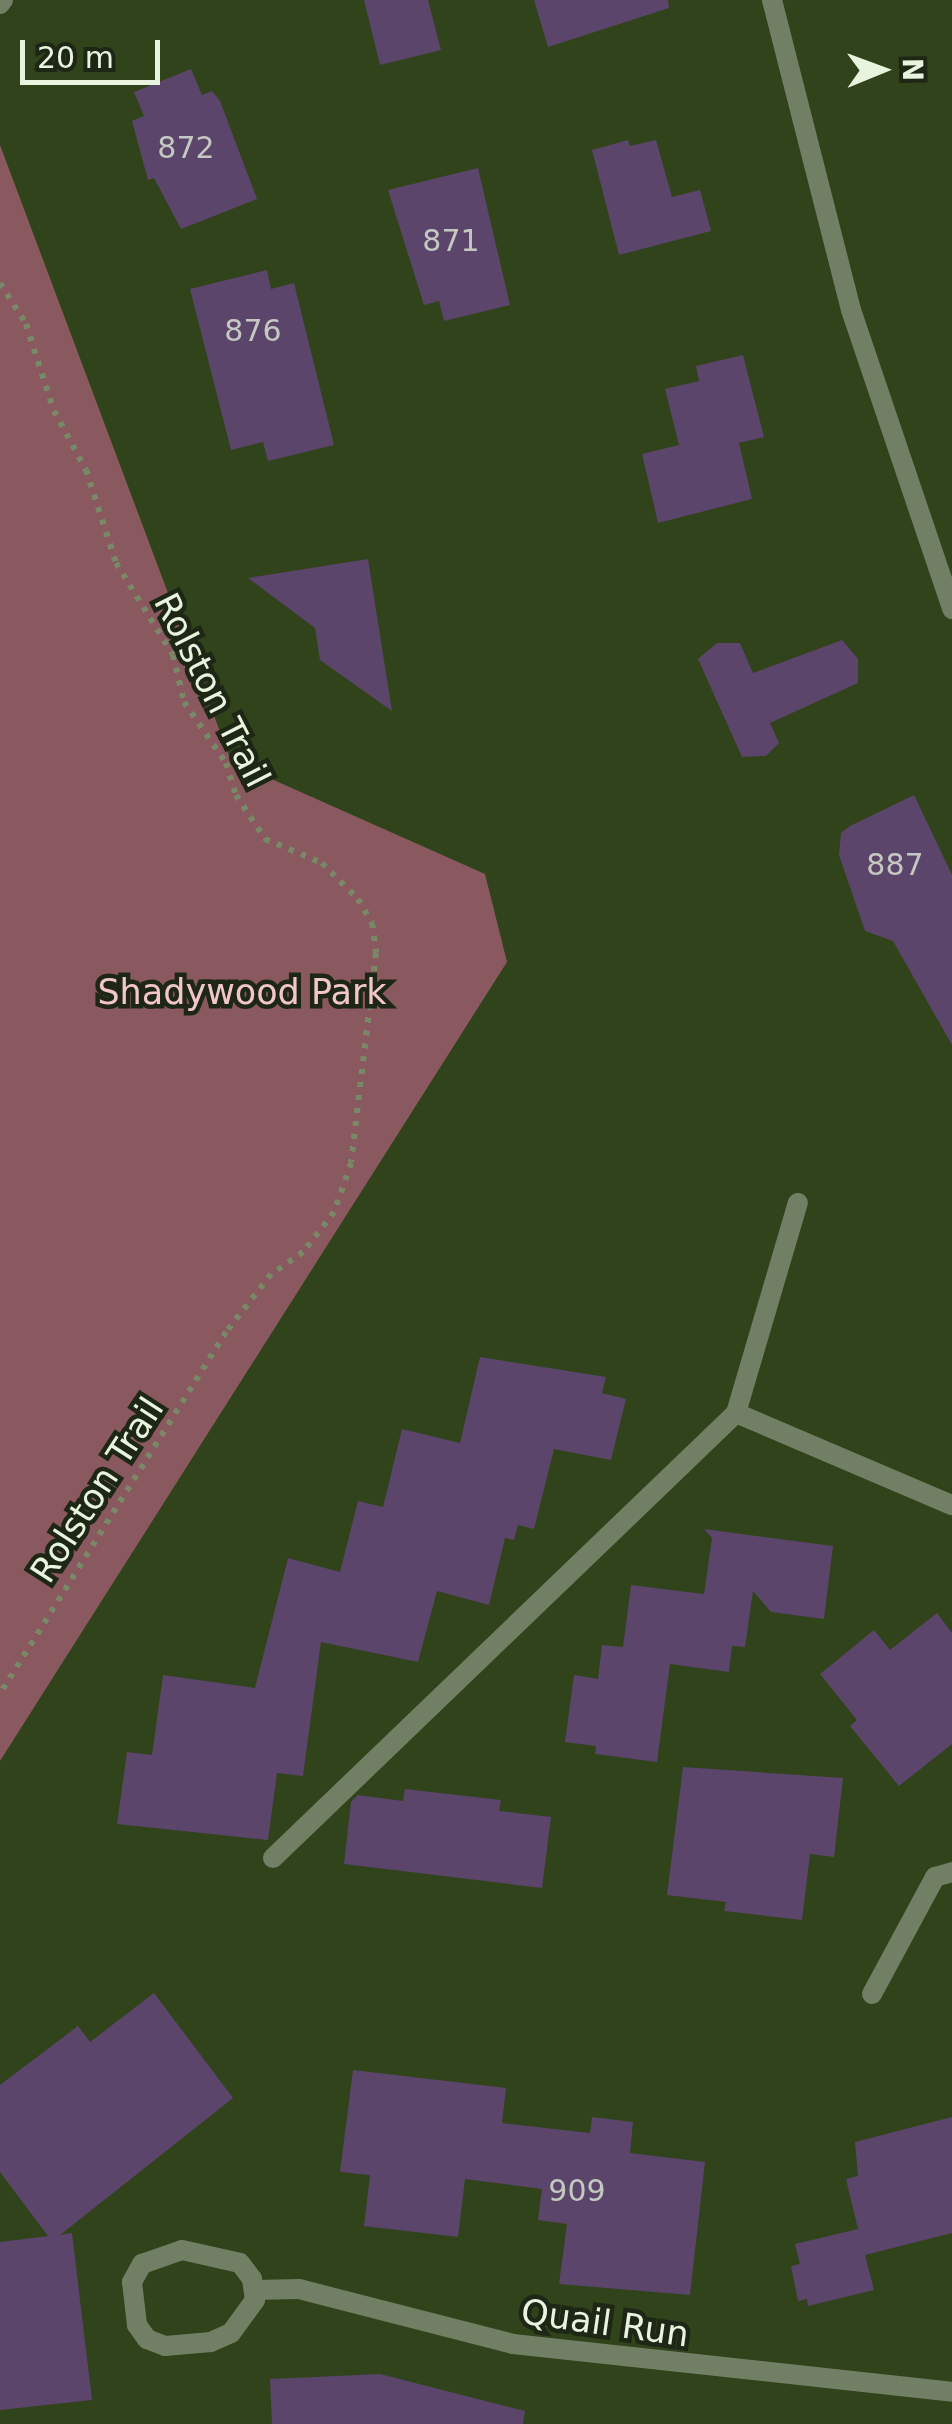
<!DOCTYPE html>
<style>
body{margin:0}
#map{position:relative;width:952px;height:2424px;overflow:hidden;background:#30431b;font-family:"DejaVu Sans",sans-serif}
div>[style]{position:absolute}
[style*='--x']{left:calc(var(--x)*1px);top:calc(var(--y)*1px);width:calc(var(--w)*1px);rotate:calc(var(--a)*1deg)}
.green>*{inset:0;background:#8a585f}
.building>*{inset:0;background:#5b456b}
.path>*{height:6px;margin-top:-3px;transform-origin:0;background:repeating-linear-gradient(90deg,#798968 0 5px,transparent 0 13px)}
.service>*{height:20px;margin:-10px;padding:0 10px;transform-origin:10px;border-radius:10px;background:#717f64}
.minor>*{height:20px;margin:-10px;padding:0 10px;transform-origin:10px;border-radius:10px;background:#717f64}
span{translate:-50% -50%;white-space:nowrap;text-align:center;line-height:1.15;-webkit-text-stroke:9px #1e2715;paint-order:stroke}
.number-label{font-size:30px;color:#c5c8c0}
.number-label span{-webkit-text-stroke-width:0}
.street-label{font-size:35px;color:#e8f4dd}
.park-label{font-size:35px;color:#f3c6cb}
.north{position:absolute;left:832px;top:20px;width:100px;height:100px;-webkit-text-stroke:8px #1e2715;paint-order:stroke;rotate:89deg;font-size:28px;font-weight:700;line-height:40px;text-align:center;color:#e8f4dd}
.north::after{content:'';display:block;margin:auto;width:35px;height:45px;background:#e8f4dd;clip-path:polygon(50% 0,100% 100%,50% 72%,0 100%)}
.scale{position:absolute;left:20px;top:40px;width:140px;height:45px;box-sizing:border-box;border:5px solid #e8f4dd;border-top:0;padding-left:12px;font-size:30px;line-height:35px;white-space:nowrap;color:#e8f4dd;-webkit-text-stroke:8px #1e2715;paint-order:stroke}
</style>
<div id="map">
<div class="green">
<i style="clip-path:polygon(0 145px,231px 761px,485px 874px,507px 962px,0 1761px)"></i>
</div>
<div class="building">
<i style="clip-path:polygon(364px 0,428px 0,441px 50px,380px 65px)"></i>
<i style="clip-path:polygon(534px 0,668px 0,669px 8px,548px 47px)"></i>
<i style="clip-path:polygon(191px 69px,202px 95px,212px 91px,220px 101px,257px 199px,181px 229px,154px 178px,148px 180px,132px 121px,144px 116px,134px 92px)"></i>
<i style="clip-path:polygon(628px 140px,630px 146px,656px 140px,672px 197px,700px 190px,711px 231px,619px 255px,592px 150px)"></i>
<i style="clip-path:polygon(478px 168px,510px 305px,444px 321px,439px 301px,424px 305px,388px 190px)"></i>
<i style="clip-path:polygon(267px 270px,271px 289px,294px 283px,334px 445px,268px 461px,263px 442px,231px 450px,190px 289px)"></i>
<i style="clip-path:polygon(743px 355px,764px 437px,739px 443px,752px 499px,658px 523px,642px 454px,679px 445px,665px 389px,699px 381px,696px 366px)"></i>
<i style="clip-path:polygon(368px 559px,392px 711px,320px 660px,315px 628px,248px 578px)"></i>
<i style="clip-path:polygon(842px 640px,858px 659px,858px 683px,770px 723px,779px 743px,766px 756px,742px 757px,698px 659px,717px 643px,740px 643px,753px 673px)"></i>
<i style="clip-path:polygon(914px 795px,952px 875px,952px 1045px,893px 941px,865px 931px,839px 855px,841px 833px,850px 826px)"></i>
<i style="clip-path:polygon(480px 1357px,606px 1377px,602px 1393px,626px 1399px,611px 1460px,554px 1449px,534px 1529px,518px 1525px,514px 1540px,505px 1538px,489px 1605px,437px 1591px,418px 1662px,321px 1642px,303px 1776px,277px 1773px,268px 1840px,117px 1824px,127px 1752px,152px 1755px,163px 1675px,255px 1688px,288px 1558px,340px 1572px,358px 1501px,383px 1507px,402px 1429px,460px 1443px)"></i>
<i style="clip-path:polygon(704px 1529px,833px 1546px,824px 1619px,771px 1612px,753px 1591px,745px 1647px,732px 1646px,729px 1672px,670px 1664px,657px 1762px,595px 1754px,596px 1746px,565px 1742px,574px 1675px,598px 1679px,602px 1645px,623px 1647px,631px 1585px,704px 1594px,712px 1538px)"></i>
<i style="clip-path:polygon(937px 1613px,952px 1633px,952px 1744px,899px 1786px,850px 1726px,857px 1720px,820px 1674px,874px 1630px,890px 1650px)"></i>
<i style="clip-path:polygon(683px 1767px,843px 1778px,834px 1857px,810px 1854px,802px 1920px,724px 1911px,726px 1902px,667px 1895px)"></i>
<i style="clip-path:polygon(405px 1789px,501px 1800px,499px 1811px,551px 1817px,542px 1888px,344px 1864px,351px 1802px,358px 1795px,403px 1801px)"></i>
<i style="clip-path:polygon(154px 1993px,233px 2098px,60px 2235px,72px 2233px,92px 2400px,0 2410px,0 2242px,48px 2236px,0 2172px,0 2085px,78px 2026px,90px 2042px)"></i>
<i style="clip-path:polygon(353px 2070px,506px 2088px,502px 2123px,590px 2133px,592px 2117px,633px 2122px,630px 2153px,705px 2162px,690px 2295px,559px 2284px,567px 2224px,538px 2220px,542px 2189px,465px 2179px,458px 2237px,364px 2226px,370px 2175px,340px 2172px)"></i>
<i style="clip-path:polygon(952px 2117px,952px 2233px,865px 2255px,874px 2290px,808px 2306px,807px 2299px,798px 2301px,791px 2266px,800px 2264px,795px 2244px,858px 2229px,846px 2179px,858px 2176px,855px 2142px)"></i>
<i style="clip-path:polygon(380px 2374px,525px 2411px,523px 2424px,272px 2424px,270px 2379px)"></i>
</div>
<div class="path">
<i style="--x:0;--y:283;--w:49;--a:57.6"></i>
<i style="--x:26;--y:324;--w:91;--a:72.2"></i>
<i style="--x:54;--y:411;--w:67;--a:61.5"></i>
<i style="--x:86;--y:470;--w:98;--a:72.1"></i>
<i style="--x:116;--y:563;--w:108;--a:58.2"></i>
<i style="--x:173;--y:655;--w:48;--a:76.8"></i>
<i style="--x:184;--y:702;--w:74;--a:55.5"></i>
<i style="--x:226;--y:763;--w:34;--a:73"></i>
<i style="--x:236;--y:795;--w:53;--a:56.6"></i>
<i style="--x:265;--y:839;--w:62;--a:22.8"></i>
<i style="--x:322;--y:863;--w:51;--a:45"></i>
<i style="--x:358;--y:899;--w:28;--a:60"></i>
<i style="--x:372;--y:923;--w:30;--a:82"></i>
<i style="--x:376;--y:953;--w:211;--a:96.8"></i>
<i style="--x:351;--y:1163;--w:52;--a:109.1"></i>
<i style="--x:334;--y:1212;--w:51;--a:127.8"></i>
<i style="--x:303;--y:1252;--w:39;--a:145"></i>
<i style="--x:271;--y:1274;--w:73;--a:127.8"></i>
<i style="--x:226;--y:1332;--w:426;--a:122"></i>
</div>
<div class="service">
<i style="--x:736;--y:1413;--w:235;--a:23.1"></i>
<i style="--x:273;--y:1858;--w:642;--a:-43.86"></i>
<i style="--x:736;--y:1413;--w:219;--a:-73.6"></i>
<i style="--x:872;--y:1994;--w:133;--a:-61.7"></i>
<i style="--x:935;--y:1877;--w:18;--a:-16"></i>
</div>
<div class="minor">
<i style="--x:772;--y:0;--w:320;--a:75.7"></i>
<i style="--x:851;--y:310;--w:316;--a:71.3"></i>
<i style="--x:0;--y:4;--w:5;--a:-53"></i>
<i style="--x:182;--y:2250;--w:59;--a:12.6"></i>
<i style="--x:240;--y:2263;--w:20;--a:53"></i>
<i style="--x:252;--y:2279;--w:21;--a:82"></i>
<i style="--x:255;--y:2300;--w:41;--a:126"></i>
<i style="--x:231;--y:2333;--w:22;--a:156"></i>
<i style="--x:211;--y:2342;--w:46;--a:175"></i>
<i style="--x:165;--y:2346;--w:19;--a:-159"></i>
<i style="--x:147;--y:2339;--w:17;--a:-126"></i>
<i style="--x:137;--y:2325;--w:43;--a:-96.6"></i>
<i style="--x:132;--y:2282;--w:21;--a:-61"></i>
<i style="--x:142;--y:2264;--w:42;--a:-19.3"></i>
<i style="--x:254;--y:2290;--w:45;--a:-1.3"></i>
<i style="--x:299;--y:2289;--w:221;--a:14.4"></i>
<i style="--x:513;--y:2344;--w:442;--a:6.2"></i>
</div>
<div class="number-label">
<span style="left:186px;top:148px">872</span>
<span style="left:451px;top:241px">871</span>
<span style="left:253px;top:331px">876</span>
<span style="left:895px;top:865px">887</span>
<span style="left:577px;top:2191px">909</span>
</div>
<div class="street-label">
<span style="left:212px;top:690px;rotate:63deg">Rolston Trail</span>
<span style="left:97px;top:1490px;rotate:-57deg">Rolston Trail</span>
<span style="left:605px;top:2323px;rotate:8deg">Quail Run</span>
</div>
<div class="park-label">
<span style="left:242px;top:992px">Shadywood Park</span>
</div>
<div class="north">N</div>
<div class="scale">20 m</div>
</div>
